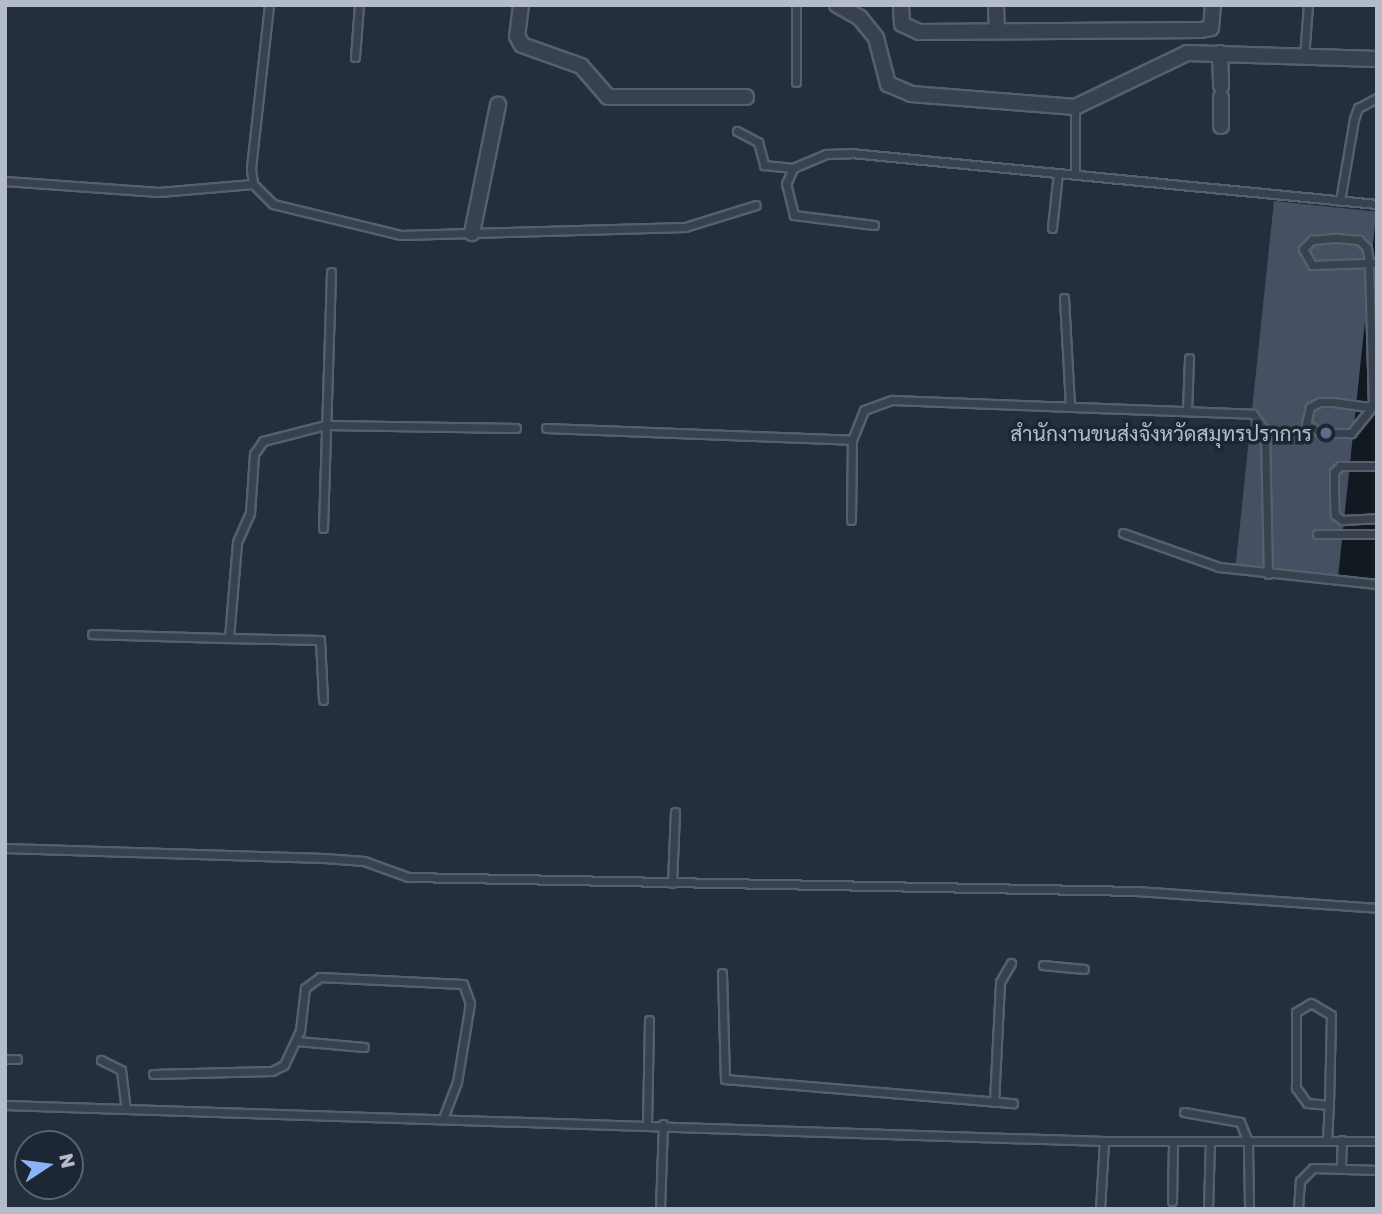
<!DOCTYPE html>
<meta charset="utf-8">
<style>
body{margin:0}
#map{position:relative;width:1382px;height:1214px;overflow:hidden;background:#242f3e;font-family:"Golos Text",Sarabun,sans-serif}
div>[style]{position:absolute}
[style*='--x']{left:calc(var(--x)*1px);top:calc(var(--y)*1px);width:calc(var(--w)*1px);rotate:calc(var(--a)*1deg)}
.shadow>*{inset:0;background:#0007}
.building>*{inset:0;background:#455162;transform-origin:0 0}
.roads{filter:drop-shadow(2px 0 #565f6c) drop-shadow(-2px 0 #565f6c) drop-shadow(0 2px #565f6c) drop-shadow(0 -2px #565f6c)}
.service>*{height:7px;margin:-3.5px;padding:0 3.5px;transform-origin:3.5px;border-radius:3.5px;background:#38414e}
.minor>*{height:14px;margin:-7px;padding:0 7px;transform-origin:7px;border-radius:7px;background:#38414e}
.dots>*{width:19px;height:19px;translate:-50% -50%;box-sizing:border-box;border:4px solid #1d2633;border-radius:50%}
span{translate:-50% -50%;white-space:nowrap;text-align:center;line-height:1.15;-webkit-text-stroke:7px #1d2633;paint-order:stroke}
.poi-label{font-size:21px;color:#b4bcc9}
.right{translate:-100% -50%;text-align:right}
.frame{position:absolute;inset:0;border:7px solid #b4bcc9;pointer-events:none}
.north{position:absolute;left:14px;top:1130px;width:70px;height:70px;box-sizing:border-box;background:#1d2633;border:2px solid #59626f;border-radius:50%;rotate:77deg;font-size:19px;font-weight:700;line-height:28px;text-align:center;color:#b4bcc9}
.north::after{content:'';display:block;margin:auto;width:24px;height:32px;background:#8ab4f8;clip-path:polygon(50% 0,100% 100%,50% 72%,0 100%)}
</style>
<div id="map">
<div class="shadow">
<i style="clip-path:polygon(1377px 213px,1377px 584px,1291px 581px,1279px 569px)"></i>
</div>
<div class="building">
<i style="left:1274px;top:201px;width:103px;height:369px;rotate:6deg"></i>
</div>
<div class="roads">
<div class="service">
<i style="--x:269;--y:5;--w:165;--a:96.3"></i>
<i style="--x:251;--y:169;--w:15;--a:82"></i>
<i style="--x:253;--y:184;--w:28;--a:45"></i>
<i style="--x:273;--y:204;--w:132;--a:13.6"></i>
<i style="--x:401;--y:235;--w:284;--a:-1.6"></i>
<i style="--x:685;--y:227;--w:74;--a:-17.2"></i>
<i style="--x:796;--y:5;--w:77;--a:90"></i>
<i style="--x:355;--y:57;--w:52;--a:-85.6"></i>
<i style="--x:1304;--y:57;--w:52;--a:-85.6"></i>
<i style="--x:1075;--y:107;--w:68;--a:90"></i>
<i style="--x:737;--y:131;--w:24;--a:28"></i>
<i style="--x:758;--y:142;--w:24;--a:75"></i>
<i style="--x:764;--y:165;--w:29;--a:6"></i>
<i style="--x:5;--y:181;--w:154;--a:4.1"></i>
<i style="--x:159;--y:192;--w:94;--a:-4.9"></i>
<i style="--x:1340;--y:201;--w:83;--a:-80.3"></i>
<i style="--x:1354;--y:119;--w:12;--a:-70"></i>
<i style="--x:1358;--y:108;--w:21;--a:-28"></i>
<i style="--x:874;--y:225;--w:81;--a:-172.9"></i>
<i style="--x:794;--y:215;--w:32;--a:-104"></i>
<i style="--x:786;--y:184;--w:17;--a:-66"></i>
<i style="--x:793;--y:168;--w:36;--a:-23"></i>
<i style="--x:826;--y:154;--w:25;--a:-2"></i>
<i style="--x:851;--y:153;--w:528;--a:5.54"></i>
<i style="--x:1052;--y:228;--w:55;--a:-83.8"></i>
<i style="--x:1377;--y:263;--w:8;--a:180"></i>
<i style="--x:1369;--y:263;--w:57;--a:178"></i>
<i style="--x:1312;--y:265;--w:18;--a:-119"></i>
<i style="--x:1303;--y:249;--w:13;--a:-45"></i>
<i style="--x:1312;--y:240;--w:25;--a:-5"></i>
<i style="--x:1337;--y:238;--w:22;--a:5"></i>
<i style="--x:1359;--y:240;--w:11;--a:45"></i>
<i style="--x:1367;--y:248;--w:15;--a:82"></i>
<i style="--x:1369;--y:263;--w:143;--a:88.4"></i>
<i style="--x:1373;--y:406;--w:35;--a:129"></i>
<i style="--x:1351;--y:433;--w:29;--a:180"></i>
<i style="--x:1322;--y:433;--w:18;--a:-151"></i>
<i style="--x:1306;--y:424;--w:17;--a:-77"></i>
<i style="--x:1310;--y:407;--w:11;--a:-27"></i>
<i style="--x:1320;--y:402;--w:13;--a:0"></i>
<i style="--x:1333;--y:402;--w:30;--a:8"></i>
<i style="--x:1363;--y:406;--w:14;--a:0"></i>
<i style="--x:1064;--y:298;--w:108;--a:86.8"></i>
<i style="--x:1187;--y:411;--w:53;--a:-87.8"></i>
<i style="--x:546;--y:428;--w:306;--a:2.2"></i>
<i style="--x:852;--y:440;--w:32;--a:-68"></i>
<i style="--x:864;--y:410;--w:30;--a:-20"></i>
<i style="--x:892;--y:400;--w:361;--a:2.2"></i>
<i style="--x:1253;--y:414;--w:21;--a:55"></i>
<i style="--x:1265;--y:431;--w:143;--a:88.8"></i>
<i style="--x:1377;--y:466;--w:37;--a:180"></i>
<i style="--x:1340;--y:466;--w:8;--a:135"></i>
<i style="--x:1334;--y:472;--w:24;--a:90"></i>
<i style="--x:1334;--y:496;--w:19;--a:87"></i>
<i style="--x:1335;--y:515;--w:9;--a:36"></i>
<i style="--x:1342;--y:520;--w:35;--a:-3"></i>
<i style="--x:851;--y:520;--w:80;--a:-89.3"></i>
<i style="--x:323;--y:528;--w:256;--a:-88.2"></i>
<i style="--x:1123;--y:533;--w:102;--a:19.5"></i>
<i style="--x:1219;--y:567;--w:159;--a:6.1"></i>
<i style="--x:1317;--y:534;--w:60;--a:0"></i>
<i style="--x:92;--y:634;--w:137;--a:1.7"></i>
<i style="--x:229;--y:638;--w:96;--a:-85.2"></i>
<i style="--x:237;--y:542;--w:32;--a:-66"></i>
<i style="--x:250;--y:513;--w:59;--a:-86.1"></i>
<i style="--x:254;--y:454;--w:16;--a:-55"></i>
<i style="--x:263;--y:441;--w:65;--a:-14.3"></i>
<i style="--x:326;--y:425;--w:190;--a:0.9"></i>
<i style="--x:229;--y:638;--w:91;--a:1.3"></i>
<i style="--x:320;--y:640;--w:60;--a:87.1"></i>
<i style="--x:5;--y:848;--w:319;--a:1.8"></i>
<i style="--x:324;--y:858;--w:40;--a:4.3"></i>
<i style="--x:364;--y:861;--w:47;--a:20"></i>
<i style="--x:408;--y:877;--w:728;--a:1.1"></i>
<i style="--x:1136;--y:891;--w:242;--a:4"></i>
<i style="--x:672;--y:883;--w:71;--a:-87.6"></i>
<i style="--x:1043;--y:965;--w:41;--a:5.6"></i>
<i style="--x:722;--y:973;--w:106;--a:88.4"></i>
<i style="--x:725;--y:1079;--w:289;--a:4.8"></i>
<i style="--x:1311;--y:1003;--w:23;--a:31"></i>
<i style="--x:1331;--y:1015;--w:90;--a:91.3"></i>
<i style="--x:1329;--y:1105;--w:22;--a:-175"></i>
<i style="--x:1307;--y:1103;--w:19;--a:-126"></i>
<i style="--x:1296;--y:1088;--w:76;--a:-90"></i>
<i style="--x:1296;--y:1012;--w:17;--a:-31"></i>
<i style="--x:297;--y:1041;--w:67;--a:5.1"></i>
<i style="--x:5;--y:1059;--w:12;--a:0"></i>
<i style="--x:101;--y:1060;--w:22;--a:27"></i>
<i style="--x:121;--y:1070;--w:38;--a:83"></i>
<i style="--x:153;--y:1074;--w:119;--a:-1.4"></i>
<i style="--x:272;--y:1071;--w:13;--a:-27"></i>
<i style="--x:284;--y:1065;--w:38;--a:-65"></i>
<i style="--x:300;--y:1031;--w:43;--a:-83.4"></i>
<i style="--x:305;--y:988;--w:19;--a:-36"></i>
<i style="--x:320;--y:977;--w:143;--a:2.8"></i>
<i style="--x:463;--y:984;--w:20;--a:70"></i>
<i style="--x:470;--y:1003;--w:80;--a:99.3"></i>
<i style="--x:457;--y:1082;--w:39;--a:111"></i>
<i style="--x:994;--y:1102;--w:120;--a:-87.1"></i>
<i style="--x:1000;--y:982;--w:22;--a:-60"></i>
<i style="--x:5;--y:1105;--w:1100;--a:1.88"></i>
<i style="--x:1104;--y:1141;--w:273;--a:0"></i>
<i style="--x:1184;--y:1112;--w:57;--a:10.1"></i>
<i style="--x:1240;--y:1122;--w:22;--a:68"></i>
<i style="--x:1248;--y:1142;--w:67;--a:89.1"></i>
<i style="--x:647;--y:1124;--w:104;--a:-88.9"></i>
<i style="--x:1327;--y:1140;--w:35;--a:-87"></i>
<i style="--x:1341;--y:1165;--w:25;--a:-88"></i>
<i style="--x:1172;--y:1201;--w:60;--a:-89"></i>
<i style="--x:660;--y:1209;--w:85;--a:-88"></i>
<i style="--x:1100;--y:1209;--w:68;--a:-86.6"></i>
<i style="--x:1208;--y:1209;--w:66;--a:-88.3"></i>
<i style="--x:1298;--y:1209;--w:28;--a:-86"></i>
<i style="--x:1300;--y:1181;--w:18;--a:-45"></i>
<i style="--x:1313;--y:1168;--w:64;--a:1.8"></i>
</div>
<div class="minor">
<i style="--x:521;--y:5;--w:31;--a:97"></i>
<i style="--x:517;--y:36;--w:10;--a:61"></i>
<i style="--x:522;--y:45;--w:63;--a:19.6"></i>
<i style="--x:581;--y:66;--w:41;--a:48.9"></i>
<i style="--x:608;--y:97;--w:138;--a:0"></i>
<i style="--x:837;--y:5;--w:26;--a:29"></i>
<i style="--x:860;--y:18;--w:26;--a:51"></i>
<i style="--x:876;--y:38;--w:48;--a:75.4"></i>
<i style="--x:888;--y:84;--w:25;--a:23"></i>
<i style="--x:911;--y:94;--w:165;--a:4.5"></i>
<i style="--x:1075;--y:107;--w:124;--a:-25.7"></i>
<i style="--x:1187;--y:53;--w:190;--a:1.8"></i>
<i style="--x:901;--y:5;--w:19;--a:87"></i>
<i style="--x:902;--y:24;--w:19;--a:25"></i>
<i style="--x:919;--y:32;--w:282;--a:-0.4"></i>
<i style="--x:1201;--y:30;--w:10;--a:-11"></i>
<i style="--x:1211;--y:28;--w:23;--a:-85"></i>
<i style="--x:996;--y:5;--w:25;--a:88"></i>
<i style="--x:1220;--y:53;--w:33;--a:88"></i>
<i style="--x:1221;--y:126;--w:29;--a:-90"></i>
<i style="--x:472;--y:233;--w:131;--a:-78.5"></i>
</div>
</div>
<div class="dots">
<i style="left:1326px;top:433px;background:#5c6f8a"></i>
</div>
<div class="poi-label">
<span class="right" style="left:1312px;top:433px">สำนักงานขนส่งจังหวัดสมุทรปราการ</span>
</div>
<div class="frame"></div>
<div class="north">N</div>
</div>
